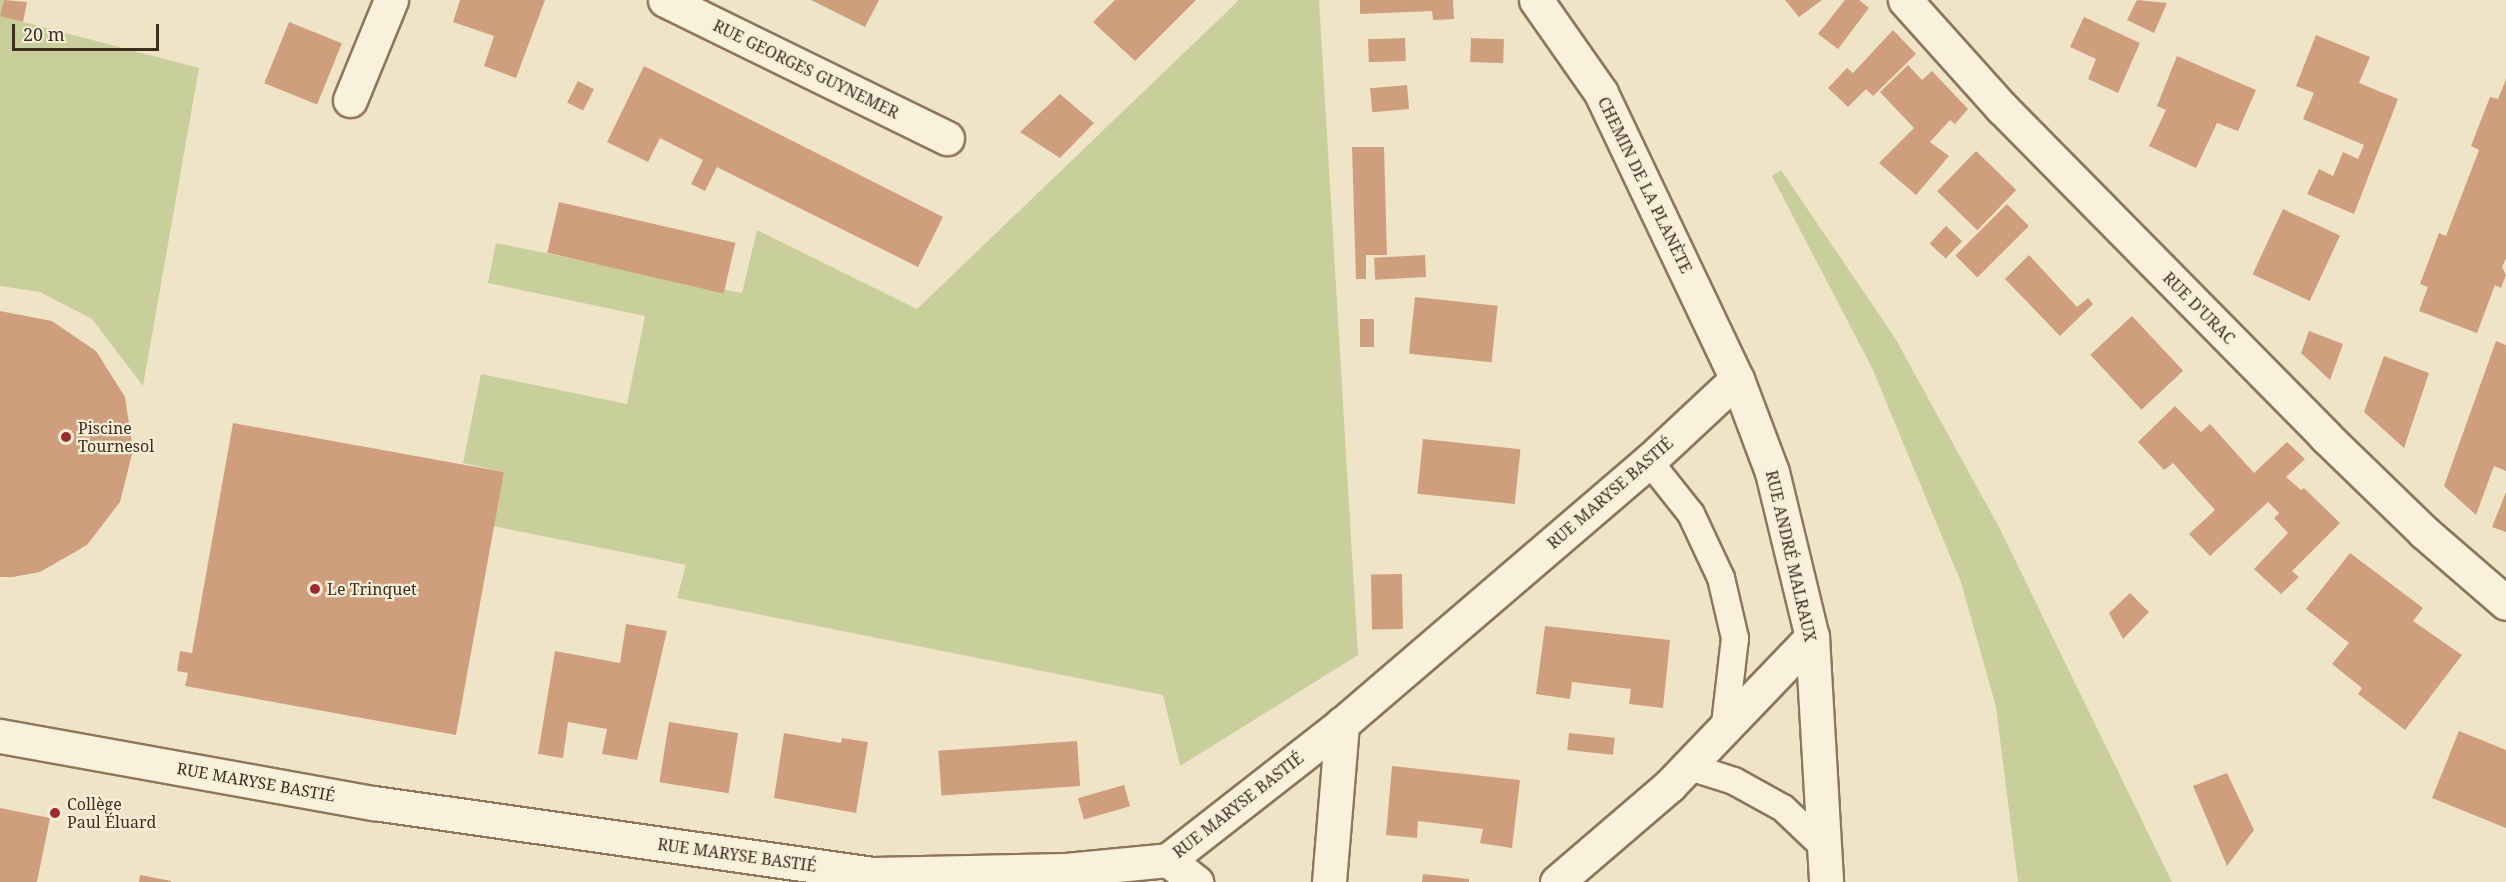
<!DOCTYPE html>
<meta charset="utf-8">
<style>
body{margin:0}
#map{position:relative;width:2506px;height:882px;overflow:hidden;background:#f0e4c8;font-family:"Noto Serif",serif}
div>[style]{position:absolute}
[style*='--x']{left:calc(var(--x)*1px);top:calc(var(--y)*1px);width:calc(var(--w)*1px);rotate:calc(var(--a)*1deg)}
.green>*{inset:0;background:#c9cf9b}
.building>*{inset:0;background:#cf9f7d;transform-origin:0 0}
.roads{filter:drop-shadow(2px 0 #8d765c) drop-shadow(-2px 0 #8d765c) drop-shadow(0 2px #8d765c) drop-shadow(0 -2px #8d765c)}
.service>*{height:26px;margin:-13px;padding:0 13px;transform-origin:13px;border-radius:13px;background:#faf1dc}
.minor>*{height:33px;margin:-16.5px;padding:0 16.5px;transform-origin:16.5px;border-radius:16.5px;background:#faf1dc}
.dots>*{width:16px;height:16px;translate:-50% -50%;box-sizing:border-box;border:3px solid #f7eed8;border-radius:50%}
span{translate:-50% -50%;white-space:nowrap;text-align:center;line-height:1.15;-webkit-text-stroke:4.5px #f7eed8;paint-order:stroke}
.street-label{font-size:16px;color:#3d2e20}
.poi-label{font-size:16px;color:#3d2e20}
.left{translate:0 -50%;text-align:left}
.scale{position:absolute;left:12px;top:24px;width:147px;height:27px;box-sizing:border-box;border:3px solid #3d2e20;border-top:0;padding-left:8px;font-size:18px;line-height:21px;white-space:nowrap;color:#3d2e20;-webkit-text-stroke:4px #f7eed8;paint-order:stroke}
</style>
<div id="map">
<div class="green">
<i style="clip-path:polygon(0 0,4px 0,1px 16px,199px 68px,143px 386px,92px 319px,40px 292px,0 286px)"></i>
<i style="clip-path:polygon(1239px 0,1319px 0,1358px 655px,1180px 766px,1163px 695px,677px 598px,686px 565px,493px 526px,504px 472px,463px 463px,481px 374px,627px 404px,645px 316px,488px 283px,496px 243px,742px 293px,757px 230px,917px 309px)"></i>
<i style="clip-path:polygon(1781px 170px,1895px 338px,2000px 529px,2172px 882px,2018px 882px,1996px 707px,1961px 582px,1872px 368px,1772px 176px)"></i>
</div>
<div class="building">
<i style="clip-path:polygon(4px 0,27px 2px,23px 22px,0 16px)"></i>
<i style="clip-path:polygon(460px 0,545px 0,516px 78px,484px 66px,494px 36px,453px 22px)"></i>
<i style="clip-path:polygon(811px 0,879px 0,865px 27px)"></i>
<i style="clip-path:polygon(1115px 0,1196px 0,1135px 61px,1093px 22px)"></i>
<i style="clip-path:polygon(1360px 0,1453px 0,1454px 19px,1433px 20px,1432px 11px,1360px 14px)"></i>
<i style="clip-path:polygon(1785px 0,1822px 0,1799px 17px)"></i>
<i style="clip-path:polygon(1845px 0,1859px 0,1869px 8px,1838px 49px,1818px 34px)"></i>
<i style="clip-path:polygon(2137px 0,2167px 3px,2154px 33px,2127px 20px)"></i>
<i style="clip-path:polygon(2084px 17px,2140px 43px,2118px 93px,2088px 79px,2096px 59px,2070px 47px)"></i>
<i style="left:289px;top:22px;width:57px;height:66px;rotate:22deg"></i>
<i style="clip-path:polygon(1893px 30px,1916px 54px,1873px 96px,1866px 89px,1848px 107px,1828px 88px,1847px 68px,1853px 73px)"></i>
<i style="clip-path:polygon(2316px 35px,2370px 57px,2359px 83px,2398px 99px,2354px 214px,2307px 194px,2319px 169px,2333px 176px,2343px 152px,2358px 159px,2364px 145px,2303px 119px,2314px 93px,2296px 86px)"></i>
<i style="left:1405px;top:38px;width:23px;height:37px;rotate:88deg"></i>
<i style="left:1471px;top:38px;width:33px;height:24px;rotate:2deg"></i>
<i style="clip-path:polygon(2177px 56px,2256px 90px,2238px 131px,2217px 123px,2196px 168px,2149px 146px,2166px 110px,2157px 106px)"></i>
<i style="clip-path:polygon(1908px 65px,1922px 80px,1932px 71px,1968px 109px,1955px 124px,1950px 120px,1930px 142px,1949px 156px,1916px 195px,1879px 163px,1914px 128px,1880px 92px)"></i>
<i style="clip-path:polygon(644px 66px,943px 217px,918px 267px,717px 167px,705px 191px,691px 184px,703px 160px,660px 138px,648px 162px,607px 142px)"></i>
<i style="clip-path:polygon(2506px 79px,2506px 258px,2502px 267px,2506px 275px,2501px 288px,2495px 285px,2477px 333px,2419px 311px,2428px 287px,2420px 284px,2439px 233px,2446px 236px,2479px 150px,2471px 146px,2490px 97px,2498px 99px)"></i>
<i style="left:578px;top:81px;width:18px;height:24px;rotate:27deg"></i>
<i style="left:1407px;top:85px;width:24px;height:37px;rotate:85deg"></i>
<i style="clip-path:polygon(1060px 94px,1094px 123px,1060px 158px,1020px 132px)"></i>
<i style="clip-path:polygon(1352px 147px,1384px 147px,1387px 255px,1366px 255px,1366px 279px,1356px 279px)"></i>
<i style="left:1976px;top:151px;width:56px;height:56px;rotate:44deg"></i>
<i style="left:559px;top:202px;width:181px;height:52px;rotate:13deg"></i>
<i style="left:2007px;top:204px;width:31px;height:73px;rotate:45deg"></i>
<i style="left:2283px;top:209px;width:63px;height:72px;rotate:25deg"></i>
<i style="left:1946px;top:226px;width:22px;height:24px;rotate:43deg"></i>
<i style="left:1425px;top:255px;width:22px;height:51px;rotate:87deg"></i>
<i style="clip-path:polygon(2029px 255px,2077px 307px,2088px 298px,2093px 304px,2060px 336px,2005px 279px)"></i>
<i style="left:1415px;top:297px;width:83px;height:57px;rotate:6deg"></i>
<i style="clip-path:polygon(0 311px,52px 321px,96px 351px,125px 397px,133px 450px,120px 502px,87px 545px,40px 572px,13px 577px,0 577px)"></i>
<i style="left:2132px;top:316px;width:75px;height:57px;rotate:47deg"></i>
<i style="left:1360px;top:319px;width:14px;height:28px"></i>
<i style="clip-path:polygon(2309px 331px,2343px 344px,2330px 380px,2301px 353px)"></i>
<i style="clip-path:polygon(2496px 341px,2506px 345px,2506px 471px,2494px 466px,2476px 515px,2444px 486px)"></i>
<i style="clip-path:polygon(2384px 356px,2429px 373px,2404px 448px,2364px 412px)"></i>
<i style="clip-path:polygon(2175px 406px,2201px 432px,2210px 424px,2254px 473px,2287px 442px,2305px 459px,2286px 477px,2301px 490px,2304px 488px,2340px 523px,2292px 571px,2299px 577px,2281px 594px,2254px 569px,2288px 533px,2274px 518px,2279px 513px,2268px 502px,2210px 556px,2189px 534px,2215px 510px,2173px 463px,2164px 470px,2138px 442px)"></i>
<i style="clip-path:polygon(233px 423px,504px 472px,456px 735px,185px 686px,188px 673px,177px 671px,180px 651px,192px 653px)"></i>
<i style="left:1423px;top:439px;width:98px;height:55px;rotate:6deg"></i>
<i style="clip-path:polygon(2506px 492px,2506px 532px,2492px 527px)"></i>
<i style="clip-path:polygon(2350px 553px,2423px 608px,2413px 621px,2462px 655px,2405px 730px,2358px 694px,2362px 688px,2332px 664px,2349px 643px,2306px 609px)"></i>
<i style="left:1402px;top:574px;width:55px;height:31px;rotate:89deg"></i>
<i style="clip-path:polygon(2130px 593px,2149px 612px,2123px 639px,2109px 613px)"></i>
<i style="clip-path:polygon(626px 624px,667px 631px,637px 760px,602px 754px,607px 729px,568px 722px,563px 758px,538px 754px,555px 651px,620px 663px)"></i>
<i style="clip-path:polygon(1545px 626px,1670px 640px,1663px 708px,1629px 704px,1631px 689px,1572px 682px,1570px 699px,1536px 694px)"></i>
<i style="left:669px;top:722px;width:70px;height:61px;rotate:9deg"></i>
<i style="clip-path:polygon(2459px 731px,2506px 750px,2506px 828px,2432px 798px)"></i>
<i style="clip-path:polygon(784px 733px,841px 743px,842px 738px,868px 742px,856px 813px,774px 798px)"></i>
<i style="left:1569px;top:733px;width:46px;height:17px;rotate:6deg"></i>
<i style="left:1077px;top:741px;width:45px;height:139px;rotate:86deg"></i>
<i style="clip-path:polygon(1392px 766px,1520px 780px,1512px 848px,1480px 843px,1483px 829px,1418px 821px,1417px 838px,1386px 835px)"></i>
<i style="clip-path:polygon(2227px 773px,2254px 830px,2227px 866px,2193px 786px)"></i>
<i style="left:1124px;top:785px;width:22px;height:48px;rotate:74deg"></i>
<i style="clip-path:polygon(0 808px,50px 818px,37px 882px,0 882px)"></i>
<i style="clip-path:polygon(1423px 874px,1469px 879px,1469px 882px,1422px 882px)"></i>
<i style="clip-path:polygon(140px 875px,171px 881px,171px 882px,139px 882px)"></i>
</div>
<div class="roads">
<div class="service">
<i style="--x:1649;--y:461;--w:68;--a:51.6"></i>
<i style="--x:1691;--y:514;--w:71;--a:64.9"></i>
<i style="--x:1721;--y:578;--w:62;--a:76.9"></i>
<i style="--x:1735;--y:638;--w:88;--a:96.6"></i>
<i style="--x:1687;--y:766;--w:49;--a:17.7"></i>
<i style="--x:1734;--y:781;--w:56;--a:28.9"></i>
<i style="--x:1783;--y:808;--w:58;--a:43.6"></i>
</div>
<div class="minor">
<i style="--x:665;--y:0;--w:314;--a:26.1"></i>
<i style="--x:1536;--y:0;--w:113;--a:55"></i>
<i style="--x:1601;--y:93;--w:317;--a:64.6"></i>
<i style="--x:1737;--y:379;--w:99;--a:69.4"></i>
<i style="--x:1772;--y:472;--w:170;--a:76.4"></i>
<i style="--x:1812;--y:637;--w:245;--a:86.7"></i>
<i style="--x:1905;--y:0;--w:145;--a:48.1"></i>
<i style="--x:2002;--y:108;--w:460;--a:45.4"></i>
<i style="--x:2325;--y:436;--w:138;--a:44.1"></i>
<i style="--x:2424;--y:532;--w:108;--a:40.9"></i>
<i style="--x:350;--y:100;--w:108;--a:-67.7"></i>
<i style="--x:0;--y:736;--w:380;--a:10.2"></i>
<i style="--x:374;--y:803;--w:504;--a:8.1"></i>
<i style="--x:873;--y:874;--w:193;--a:-1.2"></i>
<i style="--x:1066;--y:870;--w:102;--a:-5.6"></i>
<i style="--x:1168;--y:860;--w:221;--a:-38"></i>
<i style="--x:1342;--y:724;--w:404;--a:-40.6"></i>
<i style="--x:1649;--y:461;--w:120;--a:-43"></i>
<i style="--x:1168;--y:860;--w:36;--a:38"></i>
<i style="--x:1329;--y:882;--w:159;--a:-85.3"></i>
<i style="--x:1557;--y:882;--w:149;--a:-40.6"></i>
<i style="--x:1670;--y:785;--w:205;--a:-46.2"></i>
</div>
</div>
<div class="dots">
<i style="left:66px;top:437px;background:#9e2a2b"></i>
<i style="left:315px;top:589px;background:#9e2a2b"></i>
<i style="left:55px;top:813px;background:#9e2a2b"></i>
</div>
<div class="street-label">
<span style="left:806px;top:69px;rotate:26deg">RUE GEORGES GUYNEMER</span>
<span style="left:1645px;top:185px;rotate:64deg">CHEMIN DE LA PLANÈTE</span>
<span style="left:2199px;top:308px;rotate:45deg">RUE D'URAC</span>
<span style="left:1610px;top:493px;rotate:-41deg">RUE MARYSE BASTIÉ</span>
<span style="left:1791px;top:556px;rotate:77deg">RUE ANDRÉ MALRAUX</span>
<span style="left:256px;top:782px;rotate:10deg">RUE MARYSE BASTIÉ</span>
<span style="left:1238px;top:805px;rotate:-38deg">RUE MARYSE BASTIÉ</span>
<span style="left:737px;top:855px;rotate:8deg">RUE MARYSE BASTIÉ</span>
</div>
<div class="poi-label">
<span class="left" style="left:78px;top:437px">Piscine<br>Tournesol</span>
<span class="left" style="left:327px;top:589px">Le Trinquet</span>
<span class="left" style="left:67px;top:813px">Collège<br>Paul Éluard</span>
</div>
<div class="scale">20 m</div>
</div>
